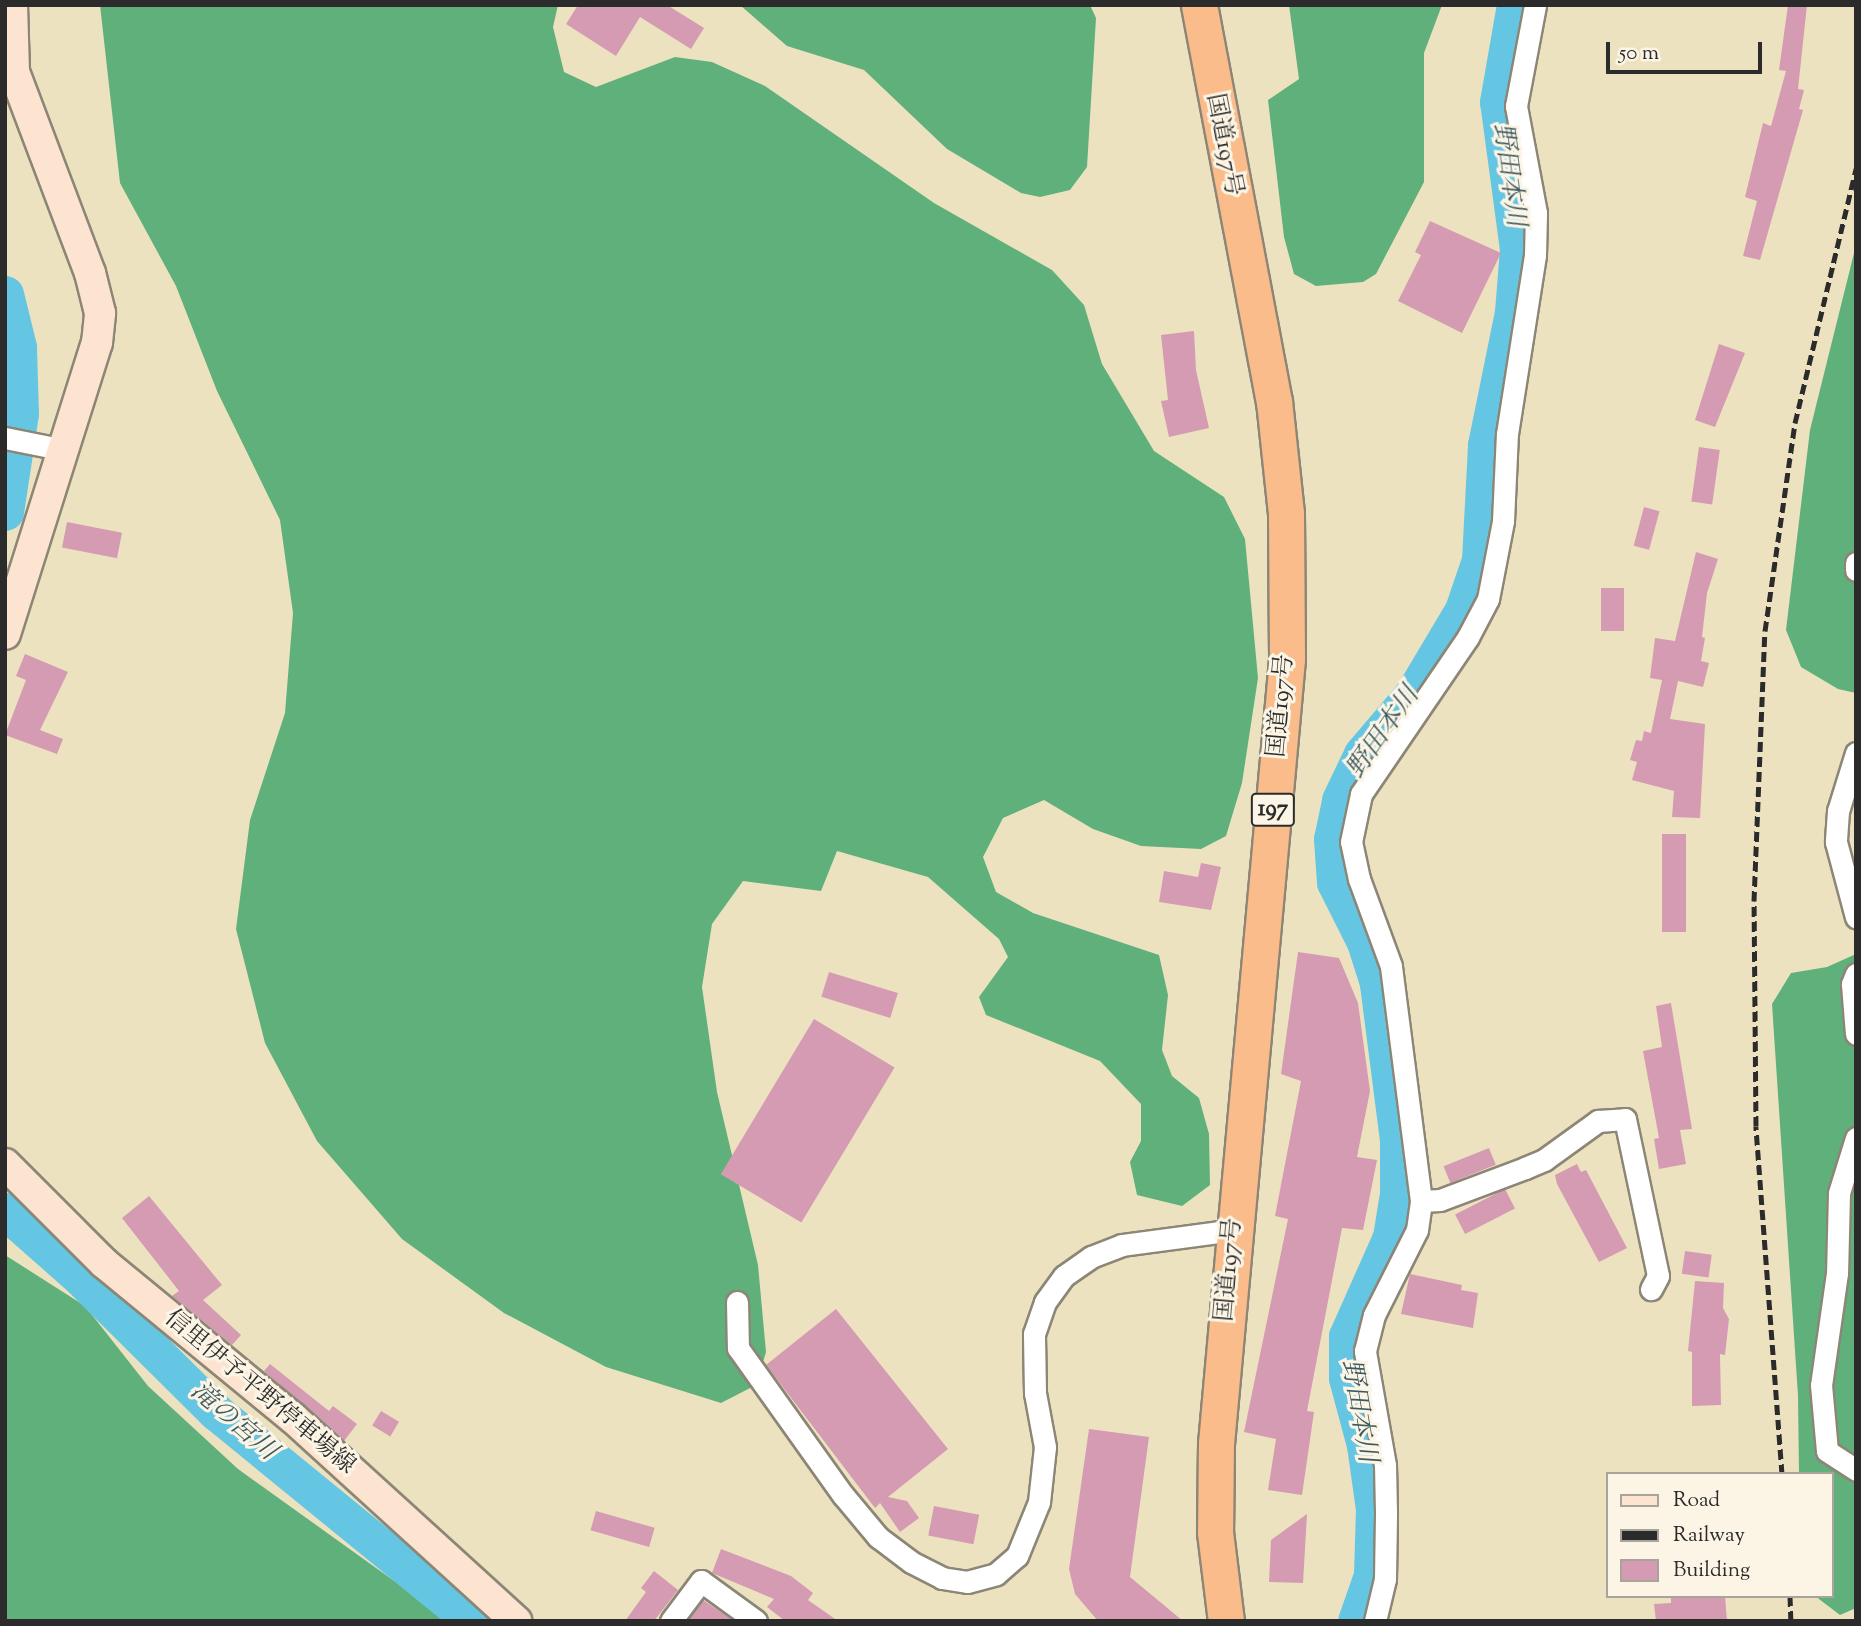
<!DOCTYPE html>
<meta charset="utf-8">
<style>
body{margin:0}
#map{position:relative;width:1861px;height:1626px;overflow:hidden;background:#ede2c0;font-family:"Sorts Mill Goudy","Noto Serif JP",serif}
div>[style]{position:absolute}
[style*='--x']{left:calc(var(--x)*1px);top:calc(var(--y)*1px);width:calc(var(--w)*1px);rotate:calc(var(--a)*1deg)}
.forest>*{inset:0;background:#5fb07b}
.river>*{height:37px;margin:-18.5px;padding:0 18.5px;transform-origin:18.5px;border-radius:18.5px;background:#65c6e3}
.building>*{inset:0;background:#d49bb3;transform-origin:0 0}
.roads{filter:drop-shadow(2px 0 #8c8676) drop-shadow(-2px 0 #8c8676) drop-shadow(0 2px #8c8676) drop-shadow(0 -2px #8c8676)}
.minor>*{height:21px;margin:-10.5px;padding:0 10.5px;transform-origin:10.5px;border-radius:10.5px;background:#fff}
.secondary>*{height:30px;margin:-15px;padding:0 15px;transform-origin:15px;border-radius:15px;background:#fde4d0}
.trunk>*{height:35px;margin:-17.5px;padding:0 17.5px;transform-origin:17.5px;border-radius:17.5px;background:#f9bc8a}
.rail>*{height:5px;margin-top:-2.5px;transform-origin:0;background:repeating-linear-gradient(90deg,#2b2b2b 0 10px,transparent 0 15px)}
span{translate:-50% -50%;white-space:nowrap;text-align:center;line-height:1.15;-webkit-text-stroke:6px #fcf5e5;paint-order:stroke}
.shield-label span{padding:2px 5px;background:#fcf5e5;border:2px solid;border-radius:5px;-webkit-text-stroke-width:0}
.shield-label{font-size:23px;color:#2b2b2b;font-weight:700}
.street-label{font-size:24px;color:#2b2b2b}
.water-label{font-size:26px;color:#3c5a62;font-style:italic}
.frame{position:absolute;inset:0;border:7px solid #2b2b2b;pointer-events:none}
.legend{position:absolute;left:1606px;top:1472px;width:228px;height:126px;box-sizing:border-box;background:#fcf5e5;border:2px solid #a8a49b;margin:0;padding:9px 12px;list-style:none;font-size:21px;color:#2b2b2b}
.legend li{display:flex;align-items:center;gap:14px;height:35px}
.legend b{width:35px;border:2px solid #a8a49b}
.scale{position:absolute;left:1606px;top:42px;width:156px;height:32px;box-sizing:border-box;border:4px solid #2b2b2b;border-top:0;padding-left:9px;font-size:21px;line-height:24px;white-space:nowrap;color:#2b2b2b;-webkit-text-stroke:5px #fcf5e5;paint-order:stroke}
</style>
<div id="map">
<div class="forest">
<i style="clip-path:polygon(100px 5px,558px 5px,553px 27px,564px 72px,596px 87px,675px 57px,712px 62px,765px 86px,934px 203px,1052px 270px,1084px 305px,1102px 364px,1154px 451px,1224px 497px,1245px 539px,1258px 678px,1242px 783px,1226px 836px,1201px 849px,1141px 846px,1093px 829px,1044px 800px,1003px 818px,983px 857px,996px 892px,1033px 913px,1159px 955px,1168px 995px,1162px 1050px,1172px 1076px,1199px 1098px,1209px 1134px,1210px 1185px,1182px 1206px,1137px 1195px,1130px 1162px,1141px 1141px,1141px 1104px,1100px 1061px,986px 1015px,979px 997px,1008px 957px,999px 939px,928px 877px,837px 851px,821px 891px,743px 881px,712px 924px,702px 987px,717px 1092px,758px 1265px,766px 1352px,756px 1385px,721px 1403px,606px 1367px,504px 1313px,402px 1239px,317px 1141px,265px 1043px,236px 929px,250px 820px,285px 713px,293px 613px,280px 520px,217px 391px,176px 286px,120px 183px)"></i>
<i style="clip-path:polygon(740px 5px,1090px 5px,1096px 18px,1087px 167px,1070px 190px,1040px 197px,1021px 193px,947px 149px,864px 70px,787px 46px)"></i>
<i style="clip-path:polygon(1289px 5px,1442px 5px,1424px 53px,1424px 182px,1376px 274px,1363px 282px,1316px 286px,1294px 274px,1284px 237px,1268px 100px,1299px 79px)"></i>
<i style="clip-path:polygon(1856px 245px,1856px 693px,1838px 689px,1801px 667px,1786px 630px,1810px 430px)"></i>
<i style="clip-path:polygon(1856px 954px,1856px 1608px,1840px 1615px,1815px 1596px,1831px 1596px,1831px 1474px,1799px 1474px,1798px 1396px,1772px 1004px,1791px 973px,1827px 967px)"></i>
<i style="clip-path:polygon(5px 1255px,85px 1306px,148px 1386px,238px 1469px,450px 1621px,5px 1621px)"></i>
</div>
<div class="river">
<i style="--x:5;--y:294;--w:55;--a:76.2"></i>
<i style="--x:18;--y:347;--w:66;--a:88.3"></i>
<i style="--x:20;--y:413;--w:100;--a:98.6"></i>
<i style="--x:5;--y:1211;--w:101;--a:41.4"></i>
<i style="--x:81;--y:1278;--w:190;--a:44.8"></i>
<i style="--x:216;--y:1412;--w:330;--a:39.2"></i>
<i style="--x:1356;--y:1621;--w:49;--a:-70.8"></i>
<i style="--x:1372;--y:1575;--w:66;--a:-88.3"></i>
<i style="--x:1374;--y:1509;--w:65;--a:-98"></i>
<i style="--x:1365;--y:1445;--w:69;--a:-105"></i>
<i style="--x:1347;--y:1378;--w:42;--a:-90"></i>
<i style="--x:1347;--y:1336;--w:108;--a:-66"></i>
<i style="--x:1391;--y:1237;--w:44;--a:-80.8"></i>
<i style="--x:1398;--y:1194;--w:54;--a:-90"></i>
<i style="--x:1398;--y:1140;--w:158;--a:-97.3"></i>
<i style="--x:1378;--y:983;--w:43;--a:-107.6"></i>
<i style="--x:1365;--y:942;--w:67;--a:-116.6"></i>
<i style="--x:1335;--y:882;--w:43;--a:-94"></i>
<i style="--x:1332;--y:839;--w:40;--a:-78"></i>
<i style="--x:1340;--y:800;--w:51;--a:-64.4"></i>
<i style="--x:1362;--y:754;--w:79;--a:-49.6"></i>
<i style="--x:1413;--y:694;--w:98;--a:-59.2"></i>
<i style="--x:1463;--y:610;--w:53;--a:-71.2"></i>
<i style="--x:1480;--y:560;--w:115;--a:-87"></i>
<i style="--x:1486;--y:445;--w:136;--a:-78.5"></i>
<i style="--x:1513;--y:312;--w:63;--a:-85.5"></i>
<i style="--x:1518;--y:249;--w:148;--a:-97.7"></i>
<i style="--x:1498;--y:102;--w:98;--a:-80.1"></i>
</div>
<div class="building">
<i style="clip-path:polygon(578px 5px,667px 5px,704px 28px,691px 49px,640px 17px,616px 56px,566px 24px)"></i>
<i style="clip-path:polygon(1788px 5px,1807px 5px,1798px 89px,1804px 90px,1799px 109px,1803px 110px,1760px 260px,1743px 256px,1757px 201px,1745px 197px,1763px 123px,1771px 126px,1786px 71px,1779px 70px)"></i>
<i style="clip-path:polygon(1430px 221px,1501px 253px,1462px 333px,1398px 301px,1421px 255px,1415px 252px)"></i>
<i style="clip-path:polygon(1194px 331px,1196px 370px,1209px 428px,1169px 437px,1161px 401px,1168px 400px,1161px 335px)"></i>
<i style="clip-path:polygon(1719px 344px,1745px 353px,1715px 427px,1695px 420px)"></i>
<i style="left:1699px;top:447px;width:21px;height:55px;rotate:8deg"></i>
<i style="left:1644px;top:507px;width:16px;height:40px;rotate:15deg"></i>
<i style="left:67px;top:522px;width:56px;height:26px;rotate:11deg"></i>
<i style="clip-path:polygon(1696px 552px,1718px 559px,1707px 593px,1702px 637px,1705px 638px,1701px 661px,1709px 663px,1703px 687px,1678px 681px,1670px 719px,1705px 724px,1700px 818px,1672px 817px,1674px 791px,1632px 780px,1637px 762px,1630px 760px,1636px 740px,1642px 741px,1644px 731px,1651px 733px,1662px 680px,1650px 678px,1655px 638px,1675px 641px)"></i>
<i style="left:1624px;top:588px;width:43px;height:23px;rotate:90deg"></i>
<i style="clip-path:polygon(25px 654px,68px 672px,40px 730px,63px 739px,57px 754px,5px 735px,26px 680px,16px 676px)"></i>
<i style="left:1662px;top:834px;width:24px;height:98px"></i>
<i style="clip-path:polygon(1201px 863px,1221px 867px,1211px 910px,1159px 902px,1164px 871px,1198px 877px)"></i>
<i style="clip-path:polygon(1298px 952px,1339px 958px,1358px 1003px,1370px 1091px,1357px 1157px,1377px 1160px,1363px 1230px,1342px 1228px,1307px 1411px,1314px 1412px,1302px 1495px,1268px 1490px,1276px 1439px,1244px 1432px,1288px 1219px,1275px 1216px,1301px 1081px,1281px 1074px)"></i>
<i style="left:829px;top:972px;width:72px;height:26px;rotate:17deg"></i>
<i style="clip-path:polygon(1671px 1003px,1692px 1129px,1680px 1130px,1686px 1164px,1659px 1169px,1654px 1139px,1659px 1138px,1643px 1051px,1662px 1047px,1656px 1006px)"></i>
<i style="left:814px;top:1019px;width:94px;height:181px;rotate:31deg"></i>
<i style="left:1489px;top:1148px;width:18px;height:49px;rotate:68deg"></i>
<i style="clip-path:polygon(1577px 1164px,1581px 1172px,1586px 1170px,1627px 1248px,1599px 1262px,1557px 1184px,1555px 1175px)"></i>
<i style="left:1505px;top:1189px;width:22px;height:56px;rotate:63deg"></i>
<i style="clip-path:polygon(149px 1196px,222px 1285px,203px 1300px,241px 1335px,232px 1345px,172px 1296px,179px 1291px,122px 1218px)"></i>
<i style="left:1685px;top:1251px;width:27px;height:23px;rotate:8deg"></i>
<i style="clip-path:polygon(1410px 1274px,1462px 1285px,1461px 1290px,1478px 1293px,1473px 1328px,1401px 1314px)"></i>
<i style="clip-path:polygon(1695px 1281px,1724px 1283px,1723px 1308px,1729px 1319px,1725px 1355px,1720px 1354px,1721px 1405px,1692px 1406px,1692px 1352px,1688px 1351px)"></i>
<i style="clip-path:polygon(836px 1309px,948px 1449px,888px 1497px,907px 1501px,919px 1518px,900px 1532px,880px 1503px,875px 1508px,766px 1365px)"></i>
<i style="clip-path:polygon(270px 1364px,329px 1411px,333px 1406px,357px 1424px,344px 1441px,264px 1371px)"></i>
<i style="left:381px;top:1411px;width:21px;height:17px;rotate:31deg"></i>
<i style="clip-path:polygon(1089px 1429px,1149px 1437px,1130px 1577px,1183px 1621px,1098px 1621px,1075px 1594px,1069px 1569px)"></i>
<i style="left:934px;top:1506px;width:46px;height:30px;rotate:11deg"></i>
<i style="left:596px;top:1511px;width:61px;height:20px;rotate:16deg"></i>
<i style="clip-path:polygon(1307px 1514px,1303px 1583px,1269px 1582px,1271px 1540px)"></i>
<i style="clip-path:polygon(721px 1549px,791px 1576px,813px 1593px,808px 1600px,838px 1621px,785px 1621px,767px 1607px,774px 1599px,712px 1573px)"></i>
<i style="clip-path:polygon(654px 1571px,678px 1590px,654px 1621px,625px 1621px,646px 1592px,641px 1588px)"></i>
<i style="clip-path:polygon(1671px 1596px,1725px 1596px,1727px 1621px,1656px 1621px,1654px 1604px,1671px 1603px)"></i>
<i style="clip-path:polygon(703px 1600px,731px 1619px,733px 1621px,689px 1619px)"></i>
</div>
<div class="roads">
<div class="minor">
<i style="--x:5;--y:438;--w:56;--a:11.3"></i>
<i style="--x:1856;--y:563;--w:7;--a:90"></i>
<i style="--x:1856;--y:753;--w:61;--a:107.2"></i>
<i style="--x:1838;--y:811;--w:31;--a:94"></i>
<i style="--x:1836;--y:842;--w:78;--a:75.1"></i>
<i style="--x:1856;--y:974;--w:11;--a:112"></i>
<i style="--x:1852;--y:984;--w:50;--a:85.4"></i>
<i style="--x:1856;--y:1138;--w:58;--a:107.2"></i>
<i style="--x:1839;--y:1193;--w:80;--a:91.4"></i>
<i style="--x:1837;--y:1273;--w:113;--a:98.1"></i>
<i style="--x:1821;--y:1385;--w:66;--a:84.8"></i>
<i style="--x:1827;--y:1451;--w:35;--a:33"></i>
<i style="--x:1421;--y:1201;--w:19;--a:-3"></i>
<i style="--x:1440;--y:1200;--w:91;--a:-20.6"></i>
<i style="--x:1525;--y:1168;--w:21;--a:-23"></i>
<i style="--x:1544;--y:1160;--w:67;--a:-35.8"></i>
<i style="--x:1598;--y:1121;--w:27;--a:-4"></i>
<i style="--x:1625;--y:1119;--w:160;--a:78.1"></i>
<i style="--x:1658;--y:1276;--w:15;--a:118"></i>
<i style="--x:737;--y:1302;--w:46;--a:88.8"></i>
<i style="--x:738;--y:1348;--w:181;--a:54.5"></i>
<i style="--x:843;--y:1495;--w:55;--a:50.2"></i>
<i style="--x:878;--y:1537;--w:41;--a:37.1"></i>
<i style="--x:911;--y:1562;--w:35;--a:27"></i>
<i style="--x:942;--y:1578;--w:25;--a:9"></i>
<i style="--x:967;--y:1582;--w:30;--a:-15"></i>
<i style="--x:996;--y:1574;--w:28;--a:-41"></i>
<i style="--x:1017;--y:1556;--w:58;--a:-67.8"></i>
<i style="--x:1039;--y:1502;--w:55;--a:-83.8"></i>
<i style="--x:1045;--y:1447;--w:55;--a:-100.5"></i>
<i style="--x:1035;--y:1393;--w:59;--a:-91"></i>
<i style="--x:1034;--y:1334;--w:34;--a:-71"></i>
<i style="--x:1045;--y:1302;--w:32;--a:-54"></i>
<i style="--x:1064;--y:1276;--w:33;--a:-35"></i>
<i style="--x:1091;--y:1257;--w:33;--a:-21"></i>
<i style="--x:1122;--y:1245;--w:113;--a:-7.6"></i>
<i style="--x:671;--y:1621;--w:50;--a:-53.1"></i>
<i style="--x:701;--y:1581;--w:68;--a:36"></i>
<i style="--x:1375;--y:1621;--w:43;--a:-76.6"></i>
<i style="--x:1385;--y:1579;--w:67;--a:-89.1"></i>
<i style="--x:1386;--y:1512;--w:47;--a:-91.2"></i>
<i style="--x:1385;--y:1465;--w:116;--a:-100"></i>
<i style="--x:1365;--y:1351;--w:37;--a:-76"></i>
<i style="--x:1374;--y:1315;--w:95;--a:-63.2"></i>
<i style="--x:1417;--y:1230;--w:29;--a:-82"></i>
<i style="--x:1421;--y:1201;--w:237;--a:-97.3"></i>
<i style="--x:1391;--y:966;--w:93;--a:-110.2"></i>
<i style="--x:1359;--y:879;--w:38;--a:-102"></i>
<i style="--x:1351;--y:842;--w:49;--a:-78.2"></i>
<i style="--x:1361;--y:794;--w:190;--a:-55.7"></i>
<i style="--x:1468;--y:637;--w:43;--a:-62.2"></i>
<i style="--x:1488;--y:599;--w:79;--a:-79.1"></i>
<i style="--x:1503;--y:521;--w:87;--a:-87.4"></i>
<i style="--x:1507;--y:434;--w:181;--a:-81.1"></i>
<i style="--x:1535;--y:255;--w:42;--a:-88.6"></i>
<i style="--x:1536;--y:213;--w:109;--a:-100.6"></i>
<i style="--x:1516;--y:106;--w:103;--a:-79.3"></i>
</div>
<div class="secondary">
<i style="--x:5;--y:634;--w:305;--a:-72.5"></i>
<i style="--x:97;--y:343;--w:30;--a:-84"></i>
<i style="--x:100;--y:313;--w:41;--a:-104"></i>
<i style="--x:90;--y:273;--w:215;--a:-110.7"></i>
<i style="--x:14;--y:72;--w:67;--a:-91.7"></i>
<i style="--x:5;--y:1164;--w:140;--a:45"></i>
<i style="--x:104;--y:1263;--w:244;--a:39.4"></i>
<i style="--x:293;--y:1418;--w:302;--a:42.3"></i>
</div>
<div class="trunk">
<i style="--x:1199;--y:5;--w:403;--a:79.3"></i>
<i style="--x:1274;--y:401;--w:113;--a:83.9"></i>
<i style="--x:1286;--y:513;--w:146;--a:89.6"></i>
<i style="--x:1287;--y:659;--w:787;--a:95.17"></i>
<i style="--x:1216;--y:1443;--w:89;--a:90.6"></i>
<i style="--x:1215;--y:1532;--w:90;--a:83"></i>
</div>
</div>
<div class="rail">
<i style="--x:1782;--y:1474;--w:349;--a:-94.3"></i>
<i style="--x:1756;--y:1126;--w:225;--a:-90.5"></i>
<i style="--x:1754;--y:901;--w:270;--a:-87.7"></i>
<i style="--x:1765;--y:631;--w:210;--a:-81.8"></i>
<i style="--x:1795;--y:423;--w:262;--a:-76.5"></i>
<i style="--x:1790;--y:1596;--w:25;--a:88"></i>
</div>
<div class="shield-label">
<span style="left:1273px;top:810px">197</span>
</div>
<div class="street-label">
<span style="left:1223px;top:145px;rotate:79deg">国道197号</span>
<span style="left:1282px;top:706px;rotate:-85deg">国道197号</span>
<span style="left:1230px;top:1270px;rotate:-85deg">国道197号</span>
<span style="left:259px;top:1393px;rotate:40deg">信里伊予平野停車場線</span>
</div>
<div class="water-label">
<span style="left:1508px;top:175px;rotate:82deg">野田本川</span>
<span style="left:1384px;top:733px;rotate:-55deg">野田本川</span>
<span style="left:1358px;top:1411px;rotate:80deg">野田本川</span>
<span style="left:233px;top:1422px;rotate:41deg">滝の宮川</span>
</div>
<div class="frame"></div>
<ul class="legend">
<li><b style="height:9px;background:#fde4d0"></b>Road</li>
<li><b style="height:9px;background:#2b2b2b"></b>Railway</li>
<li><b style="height:19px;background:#d49bb3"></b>Building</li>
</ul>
<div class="scale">50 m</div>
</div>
